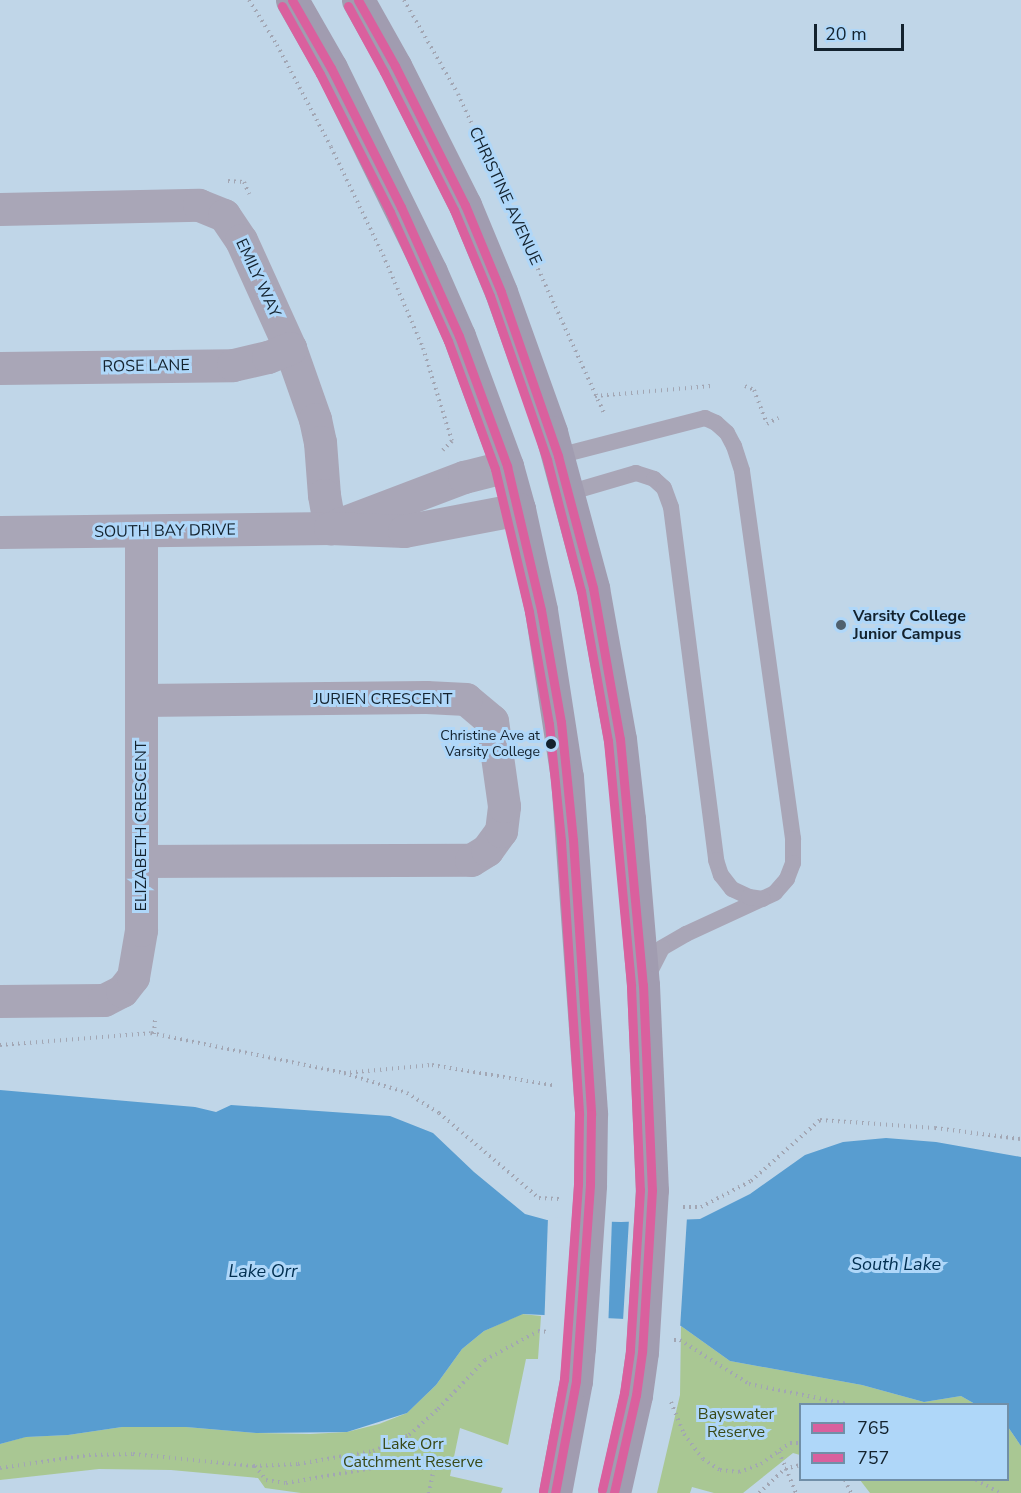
<!DOCTYPE html>
<style>
body{margin:0}
#map{position:relative;width:1021px;height:1493px;overflow:hidden;background:#c0d6e8;font-family:"Nunito Sans",sans-serif}
div>[style]{position:absolute}
[style*='--x']{left:calc(var(--x)*1px);top:calc(var(--y)*1px);width:calc(var(--w)*1px);rotate:calc(var(--a)*1deg)}
.green>*{inset:0;background:#a9c793}
.water>*{inset:0;background:#589dd0}
.pier>*{inset:0;background:#c0d6e8;transform-origin:0 0}
.path>*{height:4px;margin-top:-2px;transform-origin:0;background:repeating-linear-gradient(90deg,#a2a6b3 0 1.5px,transparent 0 6px)}
.lane>*{height:16px;margin:-8px;padding:0 8px;transform-origin:8px;border-radius:8px;background:#a9a6b7}
.street>*{height:33px;margin:-16.5px;padding:0 16.5px;transform-origin:16.5px;border-radius:16.5px;background:#a9a6b7}
.secondary>*{height:33px;margin:-16.5px;padding:0 16.5px;transform-origin:16.5px;border-radius:16.5px;background:#a19cb0}
.secondary-bridge>*{height:33px;margin:-16.5px;padding:0 16.5px;transform-origin:16.5px;border-radius:16.5px;background:#a19cb0}
.bus-1>*{height:9px;margin:-4.5px;padding:0 4.5px;transform-origin:4.5px;border-radius:4.5px;background:#da609e}
.bus-2>*{height:9px;margin:-4.5px;padding:0 4.5px;transform-origin:4.5px;border-radius:4.5px;background:#da609e}
.dots>*{width:16px;height:16px;translate:-50% -50%;box-sizing:border-box;border:3px solid #afd7f9;border-radius:50%}
span{translate:-50% -50%;white-space:nowrap;text-align:center;line-height:1.15;-webkit-text-stroke:6px #afd7f9;paint-order:stroke}
.bus-label{font-size:14px;color:#13222e}
.right{translate:-100% -50%;text-align:right}
.street-label{font-size:16px;color:#13222e}
.poi-label{font-size:16px;color:#13222e;font-weight:700}
.left{translate:0 -50%;text-align:left}
.park-label{font-size:16px;color:#384815}
.water-label{font-size:18px;color:#002e4f;font-style:italic}
.legend{position:absolute;left:799px;top:1403px;width:210px;height:78px;box-sizing:border-box;background:#afd7f9;border:2px solid #718fa8;margin:0;padding:8px 10px;list-style:none;font-size:18px;color:#13222e}
.legend li{display:flex;align-items:center;gap:12px;height:30px}
.legend b{width:30px;border:2px solid #718fa8}
.scale{position:absolute;left:814px;top:24px;width:90px;height:27px;box-sizing:border-box;border:3px solid #13222e;border-top:0;padding-left:8px;font-size:18px;line-height:21px;white-space:nowrap;color:#13222e;-webkit-text-stroke:4px #afd7f9;paint-order:stroke}
</style>
<div id="map">
<div class="green">
<i style="clip-path:polygon(522px 1314px,541px 1316px,538px 1359px,526px 1359px,508px 1445px,460px 1428px,450px 1476px,503px 1488px,501px 1493px,301px 1493px,265px 1488px,258px 1478px,171px 1470px,99px 1469px,0 1480px,0 1444px,25px 1437px,68px 1435px,122px 1427px,186px 1427px,256px 1433px,310px 1434px,347px 1432px,379px 1424px,407px 1413px,436px 1385px,462px 1349px,484px 1331px)"></i>
<i style="clip-path:polygon(681px 1326px,730px 1361px,862px 1385px,924px 1402px,961px 1396px,975px 1404px,800px 1404px,800px 1455px,793px 1453px,743px 1493px,714px 1493px,692px 1487px,690px 1493px,657px 1493px,680px 1395px)"></i>
<i style="clip-path:polygon(1008px 1427px,1021px 1446px,1021px 1493px,870px 1493px,860px 1480px,1008px 1480px)"></i>
</div>
<div class="water">
<i style="clip-path:polygon(0 1090px,195px 1107px,216px 1112px,231px 1105px,390px 1116px,433px 1133px,474px 1172px,525px 1214px,547px 1220px,621px 1222px,700px 1219px,750px 1194px,805px 1155px,843px 1142px,886px 1138px,936px 1142px,1021px 1157px,1021px 1446px,1008px 1427px,1008px 1404px,975px 1404px,961px 1396px,924px 1402px,862px 1385px,730px 1361px,681px 1326px,666px 1321px,523px 1314px,484px 1331px,462px 1349px,436px 1385px,407px 1413px,347px 1432px,256px 1433px,186px 1427px,122px 1427px,68px 1435px,26px 1437px,0 1444px)"></i>
</div>
<div class="pier">
<i style="left:548px;top:1217px;width:64px;height:102px;rotate:2deg"></i>
<i style="clip-path:polygon(687px 1217px,680px 1329px,666px 1324px,623px 1321px,629px 1219px)"></i>
</div>
<div class="path">
<i style="--x:249;--y:0;--w:53;--a:58.1"></i>
<i style="--x:277;--y:45;--w:115;--a:62.1"></i>
<i style="--x:331;--y:147;--w:120;--a:64.3"></i>
<i style="--x:383;--y:255;--w:101;--a:66.7"></i>
<i style="--x:423;--y:348;--w:97;--a:72.7"></i>
<i style="--x:452;--y:441;--w:13;--a:135"></i>
<i style="--x:404;--y:0;--w:108;--a:60.1"></i>
<i style="--x:458;--y:94;--w:351;--a:65.4"></i>
<i style="--x:228;--y:181;--w:16;--a:4"></i>
<i style="--x:244;--y:182;--w:13;--a:67"></i>
<i style="--x:745;--y:386;--w:10;--a:24"></i>
<i style="--x:754;--y:390;--w:36;--a:69"></i>
<i style="--x:767;--y:424;--w:13;--a:-29"></i>
<i style="--x:595;--y:396;--w:117;--a:-4.9"></i>
<i style="--x:154;--y:1034;--w:15;--a:-86"></i>
<i style="--x:0;--y:1045;--w:151;--a:-4.5"></i>
<i style="--x:151;--y:1033;--w:197;--a:11.7"></i>
<i style="--x:344;--y:1073;--w:88;--a:-5.2"></i>
<i style="--x:432;--y:1065;--w:122;--a:9.5"></i>
<i style="--x:344;--y:1073;--w:66;--a:17.6"></i>
<i style="--x:407;--y:1093;--w:38;--a:32"></i>
<i style="--x:439;--y:1113;--w:131;--a:40.4"></i>
<i style="--x:539;--y:1198;--w:20;--a:3"></i>
<i style="--x:683;--y:1207;--w:18;--a:0"></i>
<i style="--x:701;--y:1207;--w:56;--a:-27.5"></i>
<i style="--x:751;--y:1181;--w:92;--a:-41.5"></i>
<i style="--x:820;--y:1120;--w:115;--a:4"></i>
<i style="--x:935;--y:1128;--w:87;--a:7.3"></i>
<i style="--x:674;--y:1340;--w:6;--a:0"></i>
<i style="--x:680;--y:1340;--w:82;--a:32.5"></i>
<i style="--x:749;--y:1384;--w:100;--a:11.5"></i>
<i style="--x:671;--y:1402;--w:35;--a:68"></i>
<i style="--x:684;--y:1434;--w:31;--a:53"></i>
<i style="--x:703;--y:1459;--w:20;--a:33"></i>
<i style="--x:720;--y:1470;--w:19;--a:6"></i>
<i style="--x:739;--y:1472;--w:23;--a:-20"></i>
<i style="--x:761;--y:1464;--w:36;--a:-36"></i>
<i style="--x:790;--y:1443;--w:10;--a:0"></i>
<i style="--x:779;--y:1452;--w:44;--a:67.5"></i>
<i style="--x:255;--y:1466;--w:18;--a:52"></i>
<i style="--x:266;--y:1480;--w:20;--a:9"></i>
<i style="--x:286;--y:1483;--w:152;--a:-9.8"></i>
<i style="--x:436;--y:1457;--w:37;--a:101"></i>
<i style="--x:0;--y:1468;--w:90;--a:-8.3"></i>
<i style="--x:89;--y:1455;--w:44;--a:-1.3"></i>
<i style="--x:133;--y:1454;--w:122;--a:5.7"></i>
<i style="--x:254;--y:1466;--w:44;--a:-2.6"></i>
<i style="--x:298;--y:1464;--w:76;--a:-9.8"></i>
<i style="--x:373;--y:1451;--w:39;--a:-24"></i>
<i style="--x:409;--y:1435;--w:39;--a:-42"></i>
<i style="--x:438;--y:1409;--w:68;--a:-46.2"></i>
<i style="--x:485;--y:1360;--w:60;--a:-28.7"></i>
<i style="--x:538;--y:1331;--w:11;--a:5"></i>
<i style="--x:845;--y:1480;--w:14;--a:65"></i>
<i style="--x:976;--y:1480;--w:27;--a:28"></i>
<i style="--x:759;--y:1493;--w:35;--a:-43"></i>
<i style="--x:785;--y:1469;--w:16;--a:-15"></i>
</div>
<div class="lane">
<i style="--x:558;--y:456;--w:152;--a:-14.5"></i>
<i style="--x:705;--y:418;--w:12;--a:24"></i>
<i style="--x:716;--y:423;--w:15;--a:42"></i>
<i style="--x:727;--y:433;--w:15;--a:62"></i>
<i style="--x:734;--y:446;--w:26;--a:72"></i>
<i style="--x:742;--y:471;--w:372;--a:82.1"></i>
<i style="--x:793;--y:839;--w:24;--a:90"></i>
<i style="--x:793;--y:863;--w:17;--a:111"></i>
<i style="--x:787;--y:879;--w:18;--a:131"></i>
<i style="--x:775;--y:893;--w:98;--a:155.3"></i>
<i style="--x:686;--y:934;--w:28;--a:150"></i>
<i style="--x:662;--y:948;--w:31;--a:117"></i>
<i style="--x:568;--y:493;--w:71;--a:-16.4"></i>
<i style="--x:636;--y:473;--w:19;--a:18"></i>
<i style="--x:654;--y:479;--w:13;--a:42"></i>
<i style="--x:664;--y:488;--w:20;--a:70"></i>
<i style="--x:671;--y:507;--w:356;--a:82.7"></i>
<i style="--x:716;--y:860;--w:16;--a:72"></i>
<i style="--x:721;--y:875;--w:18;--a:52"></i>
<i style="--x:732;--y:889;--w:19;--a:25"></i>
<i style="--x:749;--y:897;--w:14;--a:8"></i>
</div>
<div class="street">
<i style="--x:0;--y:209;--w:199;--a:-1.2"></i>
<i style="--x:199;--y:205;--w:27;--a:22"></i>
<i style="--x:224;--y:215;--w:30;--a:56"></i>
<i style="--x:241;--y:240;--w:119;--a:65.6"></i>
<i style="--x:290;--y:348;--w:75;--a:70.6"></i>
<i style="--x:315;--y:419;--w:24;--a:78"></i>
<i style="--x:320;--y:442;--w:53;--a:85.7"></i>
<i style="--x:324;--y:495;--w:34;--a:80"></i>
<i style="--x:0;--y:368;--w:233;--a:-0.7"></i>
<i style="--x:233;--y:365;--w:36;--a:-13"></i>
<i style="--x:268;--y:357;--w:24;--a:-22"></i>
<i style="--x:340;--y:524;--w:133;--a:-20.8"></i>
<i style="--x:464;--y:477;--w:44;--a:-14.3"></i>
<i style="--x:0;--y:532;--w:330;--a:-0.7"></i>
<i style="--x:330;--y:528;--w:74;--a:2.3"></i>
<i style="--x:404;--y:531;--w:117;--a:-10.8"></i>
<i style="--x:141;--y:861;--w:330;--a:-0.2"></i>
<i style="--x:471;--y:860;--w:19;--a:-32"></i>
<i style="--x:487;--y:850;--w:24;--a:-54"></i>
<i style="--x:501;--y:831;--w:25;--a:-83"></i>
<i style="--x:504;--y:806;--w:86;--a:-98"></i>
<i style="--x:492;--y:721;--w:34;--a:-140"></i>
<i style="--x:466;--y:699;--w:40;--a:-177.1"></i>
<i style="--x:426;--y:697;--w:285;--a:179.4"></i>
<i style="--x:0;--y:1001;--w:104;--a:-0.6"></i>
<i style="--x:104;--y:1000;--w:20;--a:-27"></i>
<i style="--x:122;--y:991;--w:18;--a:-52"></i>
<i style="--x:133;--y:977;--w:48;--a:-80.3"></i>
<i style="--x:141;--y:930;--w:398;--a:-90"></i>
</div>
<div class="secondary">
<i style="--x:292;--y:0;--w:78;--a:60.2"></i>
<i style="--x:331;--y:68;--w:227;--a:63.9"></i>
<i style="--x:431;--y:272;--w:70;--a:66.4"></i>
<i style="--x:459;--y:336;--w:139;--a:69.7"></i>
<i style="--x:507;--y:466;--w:45;--a:74.4"></i>
<i style="--x:519;--y:509;--w:103;--a:77.7"></i>
<i style="--x:541;--y:610;--w:169;--a:81.2"></i>
<i style="--x:567;--y:777;--w:338;--a:85.9"></i>
<i style="--x:591;--y:1114;--w:71;--a:90.8"></i>
<i style="--x:358;--y:0;--w:76;--a:60.7"></i>
<i style="--x:395;--y:66;--w:156;--a:63.3"></i>
<i style="--x:465;--y:205;--w:94;--a:67.5"></i>
<i style="--x:501;--y:292;--w:149;--a:70.3"></i>
<i style="--x:551;--y:432;--w:162;--a:74.9"></i>
<i style="--x:593;--y:588;--w:153;--a:79.9"></i>
<i style="--x:620;--y:739;--w:81;--a:83.6"></i>
<i style="--x:629;--y:819;--w:167;--a:85.2"></i>
<i style="--x:643;--y:985;--w:205;--a:87.5"></i>
<i style="--x:555;--y:1493;--w:114;--a:-79.4"></i>
<i style="--x:576;--y:1381;--w:33;--a:-85"></i>
<i style="--x:614;--y:1493;--w:100;--a:-77.3"></i>
<i style="--x:636;--y:1395;--w:43;--a:-82.1"></i>
</div>
<div class="secondary-bridge">
<i style="--x:579;--y:1348;--w:163;--a:-86.1"></i>
<i style="--x:642;--y:1352;--w:162;--a:-86.5"></i>
</div>
<div class="bus-1">
<i style="--x:292;--y:0;--w:78;--a:60.2"></i>
<i style="--x:331;--y:68;--w:156;--a:63.3"></i>
<i style="--x:401;--y:207;--w:141;--a:65.8"></i>
<i style="--x:459;--y:336;--w:139;--a:69.7"></i>
<i style="--x:507;--y:466;--w:148;--a:76.7"></i>
<i style="--x:541;--y:610;--w:114;--a:79.9"></i>
<i style="--x:561;--y:722;--w:119;--a:84.2"></i>
<i style="--x:573;--y:840;--w:275;--a:86.2"></i>
<i style="--x:591;--y:1114;--w:71;--a:90.8"></i>
<i style="--x:590;--y:1185;--w:196;--a:94.1"></i>
<i style="--x:576;--y:1381;--w:114;--a:100.6"></i>
<i style="--x:358;--y:0;--w:76;--a:60.7"></i>
<i style="--x:395;--y:66;--w:156;--a:63.3"></i>
<i style="--x:465;--y:205;--w:94;--a:67.5"></i>
<i style="--x:501;--y:292;--w:174;--a:70.8"></i>
<i style="--x:558;--y:456;--w:137;--a:75.1"></i>
<i style="--x:593;--y:588;--w:153;--a:79.9"></i>
<i style="--x:620;--y:739;--w:247;--a:84.7"></i>
<i style="--x:643;--y:985;--w:205;--a:87.5"></i>
<i style="--x:652;--y:1190;--w:162;--a:93.5"></i>
<i style="--x:642;--y:1352;--w:43;--a:97.9"></i>
<i style="--x:636;--y:1395;--w:100;--a:102.7"></i>
</div>
<div class="bus-2">
<i style="--x:282;--y:6;--w:78;--a:60.8"></i>
<i style="--x:320;--y:74;--w:155;--a:63.1"></i>
<i style="--x:390;--y:212;--w:141;--a:65.8"></i>
<i style="--x:448;--y:341;--w:136;--a:69.8"></i>
<i style="--x:495;--y:469;--w:147;--a:76.6"></i>
<i style="--x:529;--y:612;--w:114;--a:79.9"></i>
<i style="--x:549;--y:724;--w:118;--a:84.1"></i>
<i style="--x:561;--y:841;--w:274;--a:86.2"></i>
<i style="--x:579;--y:1114;--w:70;--a:90.8"></i>
<i style="--x:578;--y:1184;--w:196;--a:94.1"></i>
<i style="--x:564;--y:1379;--w:114;--a:100.6"></i>
<i style="--x:348;--y:6;--w:75;--a:61.4"></i>
<i style="--x:384;--y:72;--w:155;--a:63.1"></i>
<i style="--x:454;--y:210;--w:93;--a:67.3"></i>
<i style="--x:490;--y:296;--w:174;--a:70.8"></i>
<i style="--x:547;--y:460;--w:135;--a:75.5"></i>
<i style="--x:581;--y:591;--w:152;--a:79.8"></i>
<i style="--x:608;--y:741;--w:246;--a:84.6"></i>
<i style="--x:631;--y:986;--w:204;--a:87.5"></i>
<i style="--x:640;--y:1190;--w:161;--a:93.6"></i>
<i style="--x:630;--y:1351;--w:42;--a:98.1"></i>
<i style="--x:624;--y:1393;--w:99;--a:102.8"></i>
</div>
<div class="dots">
<i style="left:841px;top:625px;background:#50616f"></i>
<i style="left:551px;top:744px;background:#13222e"></i>
</div>
<div class="bus-label">
<span class="right" style="left:540px;top:744px">Christine Ave at<br>Varsity College</span>
</div>
<div class="street-label">
<span style="left:505px;top:196px;rotate:65deg">CHRISTINE AVENUE</span>
<span style="left:258px;top:278px;rotate:65deg">EMILY WAY</span>
<span style="left:146px;top:366px;rotate:-1deg">ROSE LANE</span>
<span style="left:165px;top:531px;rotate:-1deg">SOUTH BAY DRIVE</span>
<span style="left:383px;top:699px">JURIEN CRESCENT</span>
<span style="left:141px;top:826px;rotate:-90deg">ELIZABETH CRESCENT</span>
</div>
<div class="poi-label">
<span class="left" style="left:853px;top:625px">Varsity College<br>Junior Campus</span>
</div>
<div class="park-label">
<span style="left:736px;top:1423px">Bayswater<br>Reserve</span>
<span style="left:413px;top:1453px">Lake Orr<br>Catchment Reserve</span>
</div>
<div class="water-label">
<span style="left:896px;top:1264px">South Lake</span>
<span style="left:263px;top:1271px">Lake Orr</span>
</div>
<ul class="legend">
<li><b style="height:8px;background:#da609e"></b>765</li>
<li><b style="height:8px;background:#da609e"></b>757</li>
</ul>
<div class="scale">20 m</div>
</div>
